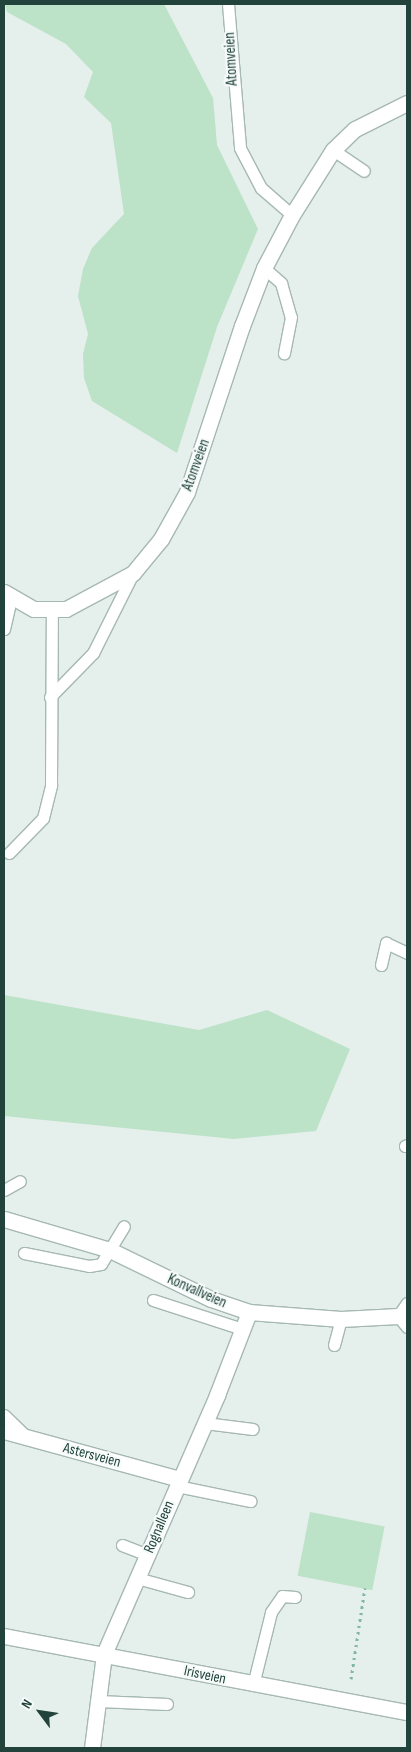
<!DOCTYPE html>
<style>
body{margin:0}
#map{position:relative;width:411px;height:1752px;overflow:hidden;background:#e5efeb;font-family:"Sofia Sans Condensed",sans-serif}
div>[style]{position:absolute}
[style*='--x']{left:calc(var(--x)*1px);top:calc(var(--y)*1px);width:calc(var(--w)*1px);rotate:calc(var(--a)*1deg)}
.green>*{inset:0;background:#bce2c8;transform-origin:0 0}
.path>*{height:3px;margin-top:-1.5px;transform-origin:0;background:repeating-linear-gradient(90deg,#82b6a8 0 2.5px,transparent 0 6.5px)}
.roads{filter:drop-shadow(1px 0 #a6b8b3) drop-shadow(-1px 0 #a6b8b3) drop-shadow(0 1px #a6b8b3) drop-shadow(0 -1px #a6b8b3)}
.lane>*{height:11px;margin:-5.5px;padding:0 5.5px;transform-origin:5.5px;border-radius:5.5px;background:#fff}
.street>*{height:15px;margin:-7.5px;padding:0 7.5px;transform-origin:7.5px;border-radius:7.5px;background:#fff}
span{translate:-50% -50%;white-space:nowrap;text-align:center;line-height:1.15;-webkit-text-stroke:4.5px #f6fbf9;paint-order:stroke}
.street-label{font-size:15px;color:#21433c}
.frame{position:absolute;inset:0;border:5px solid #21433c;pointer-events:none}
.north{position:absolute;left:15px;top:1687px;width:50px;height:50px;-webkit-text-stroke:4px #f6fbf9;paint-order:stroke;rotate:301deg;font-size:14px;font-weight:700;line-height:20px;text-align:center;color:#21433c}
.north::after{content:'';display:block;margin:auto;width:18px;height:22px;background:#21433c;clip-path:polygon(50% 0,100% 100%,50% 72%,0 100%)}
</style>
<div id="map">
<div class="green">
<i style="clip-path:polygon(5px 4px,164px 4px,213px 98px,217px 145px,258px 229px,217px 327px,177px 453px,92px 401px,84px 378px,83px 354px,88px 334px,78px 296px,83px 269px,92px 248px,124px 214px,111px 123px,84px 97px,93px 72px,66px 44px,7px 12px)"></i>
<i style="clip-path:polygon(4px 995px,199px 1030px,267px 1010px,350px 1049px,316px 1131px,234px 1139px,4px 1116px)"></i>
<i style="left:310px;top:1512px;width:76px;height:65px;rotate:11deg"></i>
</div>
<div class="path">
<i style="--x:351;--y:1679;--w:92;--a:-81.3"></i>
</div>
<div class="roads">
<div class="lane">
<i style="--x:228;--y:4;--w:144;--a:85.2"></i>
<i style="--x:240;--y:148;--w:45;--a:62.3"></i>
<i style="--x:261;--y:188;--w:41;--a:41.1"></i>
<i style="--x:333;--y:150;--w:37;--a:34"></i>
<i style="--x:264;--y:268;--w:23;--a:41"></i>
<i style="--x:281;--y:283;--w:35;--a:74"></i>
<i style="--x:291;--y:317;--w:37;--a:101"></i>
<i style="--x:4;--y:629;--w:32;--a:-77"></i>
<i style="--x:50;--y:697;--w:62;--a:-45.7"></i>
<i style="--x:93;--y:653;--w:89;--a:-63.4"></i>
<i style="--x:9;--y:853;--w:49;--a:-45.8"></i>
<i style="--x:43;--y:818;--w:34;--a:-76"></i>
<i style="--x:51;--y:785;--w:175;--a:-89.7"></i>
<i style="--x:381;--y:965;--w:23;--a:-77"></i>
<i style="--x:386;--y:943;--w:23;--a:25"></i>
<i style="--x:405;--y:1146;--w:2;--a:-27"></i>
<i style="--x:4;--y:1190;--w:18;--a:-29"></i>
<i style="--x:24;--y:1253;--w:66;--a:11.3"></i>
<i style="--x:89;--y:1266;--w:12;--a:-9"></i>
<i style="--x:101;--y:1264;--w:44;--a:-58.8"></i>
<i style="--x:153;--y:1300;--w:94;--a:18"></i>
<i style="--x:407;--y:1303;--w:16;--a:125"></i>
<i style="--x:398;--y:1316;--w:14;--a:51"></i>
<i style="--x:334;--y:1345;--w:27;--a:-75"></i>
<i style="--x:4;--y:1415;--w:30;--a:44"></i>
<i style="--x:205;--y:1423;--w:48;--a:7.1"></i>
<i style="--x:177;--y:1486;--w:75;--a:11.6"></i>
<i style="--x:122;--y:1545;--w:28;--a:21"></i>
<i style="--x:137;--y:1578;--w:53;--a:15.4"></i>
<i style="--x:253;--y:1685;--w:75;--a:-76.1"></i>
<i style="--x:271;--y:1612;--w:19;--a:-55"></i>
<i style="--x:282;--y:1596;--w:13;--a:4"></i>
<i style="--x:98;--y:1701;--w:69;--a:2.5"></i>
</div>
<div class="street">
<i style="--x:4;--y:592;--w:34;--a:30"></i>
<i style="--x:34;--y:609;--w:32;--a:0"></i>
<i style="--x:66;--y:609;--w:76;--a:-28.2"></i>
<i style="--x:133;--y:573;--w:44;--a:-50.5"></i>
<i style="--x:161;--y:539;--w:54;--a:-61"></i>
<i style="--x:187;--y:492;--w:175;--a:-71.7"></i>
<i style="--x:242;--y:326;--w:62;--a:-69.2"></i>
<i style="--x:264;--y:268;--w:60;--a:-62.2"></i>
<i style="--x:292;--y:215;--w:77;--a:-57.8"></i>
<i style="--x:333;--y:150;--w:30;--a:-44"></i>
<i style="--x:355;--y:129;--w:58;--a:-26.6"></i>
<i style="--x:4;--y:1219;--w:110;--a:16.3"></i>
<i style="--x:110;--y:1250;--w:112;--a:25.9"></i>
<i style="--x:211;--y:1299;--w:40;--a:18.9"></i>
<i style="--x:249;--y:1312;--w:92;--a:4.4"></i>
<i style="--x:341;--y:1319;--w:57;--a:-3"></i>
<i style="--x:4;--y:1431;--w:182;--a:15.3"></i>
<i style="--x:4;--y:1636;--w:410;--a:10.7"></i>
<i style="--x:92;--y:1748;--w:95;--a:-82.7"></i>
<i style="--x:104;--y:1654;--w:283;--a:-66.4"></i>
<i style="--x:217;--y:1395;--w:89;--a:-68.9"></i>
</div>
</div>
<div class="street-label">
<span style="left:231px;top:59px;rotate:-93deg">Atomveien</span>
<span style="left:196px;top:465px;rotate:-70deg">Atomveien</span>
<span style="left:197px;top:1291px;rotate:24deg">Konvallveien</span>
<span style="left:92px;top:1455px;rotate:15deg">Astersveien</span>
<span style="left:159px;top:1527px;rotate:-67deg">Rognalleen</span>
<span style="left:205px;top:1675px;rotate:12deg">Irisveien</span>
</div>
<div class="frame"></div>
<div class="north">N</div>
</div>
